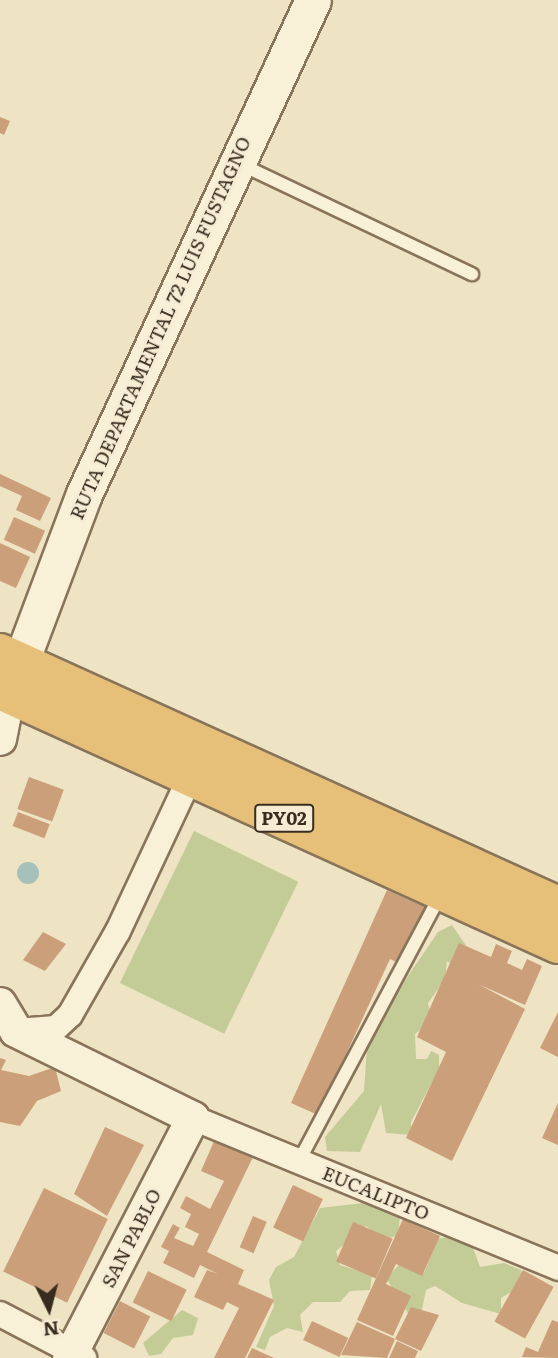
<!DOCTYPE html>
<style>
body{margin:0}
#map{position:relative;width:558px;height:1358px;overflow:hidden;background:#eee3c3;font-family:Literata,serif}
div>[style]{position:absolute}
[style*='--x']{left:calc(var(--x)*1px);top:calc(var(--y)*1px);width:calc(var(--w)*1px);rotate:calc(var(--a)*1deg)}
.green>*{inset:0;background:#c3cc97;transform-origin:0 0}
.water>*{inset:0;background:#a5c1ba}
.round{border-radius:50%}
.building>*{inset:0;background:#cb9f7a;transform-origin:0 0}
.roads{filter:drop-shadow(2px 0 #88745a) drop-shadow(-2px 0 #88745a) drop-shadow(0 2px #88745a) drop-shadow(0 -2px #88745a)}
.service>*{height:12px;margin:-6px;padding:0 6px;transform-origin:6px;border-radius:6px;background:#f8f0d7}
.minor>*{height:24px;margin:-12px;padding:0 12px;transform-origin:12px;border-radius:12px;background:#f8f0d7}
.tertiary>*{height:32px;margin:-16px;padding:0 16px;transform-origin:16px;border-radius:16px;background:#f8f0d7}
.secondary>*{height:35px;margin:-17.5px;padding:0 17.5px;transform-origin:17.5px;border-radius:17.5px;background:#f8f0d7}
.trunk>*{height:38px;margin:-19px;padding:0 19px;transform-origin:19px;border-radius:19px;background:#e6c078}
span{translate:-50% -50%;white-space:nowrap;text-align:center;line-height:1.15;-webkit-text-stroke:5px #f5ecd3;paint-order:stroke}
.shield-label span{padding:2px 5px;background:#f5ecd3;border:2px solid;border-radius:5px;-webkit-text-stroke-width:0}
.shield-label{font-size:18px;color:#382c1e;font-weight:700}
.street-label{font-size:19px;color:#382c1e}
.north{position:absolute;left:14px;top:1274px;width:70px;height:70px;-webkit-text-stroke:5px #f5ecd3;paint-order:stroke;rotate:174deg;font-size:19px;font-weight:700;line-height:28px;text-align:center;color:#382c1e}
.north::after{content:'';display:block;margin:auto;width:24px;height:32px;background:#382c1e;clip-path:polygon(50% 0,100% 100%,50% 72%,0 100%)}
</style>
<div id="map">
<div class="green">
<i style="left:194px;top:831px;width:116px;height:169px;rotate:26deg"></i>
<i style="clip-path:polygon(452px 925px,469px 950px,457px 968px,447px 961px,445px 979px,428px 1003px,432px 1021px,415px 1034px,416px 1059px,427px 1059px,431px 1051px,439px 1055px,439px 1069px,411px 1122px,411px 1135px,386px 1133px,381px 1104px,360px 1152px,327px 1151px,325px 1137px,364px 1091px,367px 1047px,408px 976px,438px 932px)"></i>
<i style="clip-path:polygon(372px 1202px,400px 1216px,398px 1235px,384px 1240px,366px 1226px,336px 1251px,340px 1265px,372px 1275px,370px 1290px,350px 1291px,340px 1302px,313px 1302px,300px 1315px,303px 1332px,287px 1328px,270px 1337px,265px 1350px,256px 1347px,274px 1306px,269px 1280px,276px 1267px,294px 1257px,320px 1208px)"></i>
<i style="clip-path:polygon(447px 1237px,472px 1245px,480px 1267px,504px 1263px,521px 1270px,524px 1284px,501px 1298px,501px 1314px,462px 1303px,435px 1286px,426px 1290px,421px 1314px,409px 1315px,386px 1278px,400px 1264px,424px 1273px,438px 1239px)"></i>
<i style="clip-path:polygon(182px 1310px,198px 1318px,193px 1335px,173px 1338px,161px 1354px,149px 1356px,143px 1343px)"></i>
</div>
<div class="water">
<i class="round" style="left:17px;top:862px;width:22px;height:22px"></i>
</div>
<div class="building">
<i style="clip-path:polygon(0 117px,10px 121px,4px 135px,0 133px)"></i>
<i style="clip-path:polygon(0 474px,51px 498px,40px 521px,16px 510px,22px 496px,0 486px)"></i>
<i style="left:14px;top:517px;width:34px;height:25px;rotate:24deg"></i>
<i style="clip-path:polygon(0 543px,30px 557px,16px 588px,0 581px)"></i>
<i style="left:29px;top:777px;width:37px;height:34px;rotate:20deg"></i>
<i style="left:18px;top:812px;width:34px;height:15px;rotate:21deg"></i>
<i style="clip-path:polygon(387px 890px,425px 907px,399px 963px,390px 959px,318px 1115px,291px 1103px)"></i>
<i style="clip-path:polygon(43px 932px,66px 944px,45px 971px,23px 960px)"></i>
<i style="clip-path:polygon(459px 943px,491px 957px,496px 944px,512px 951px,507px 963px,522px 970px,527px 959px,542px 966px,525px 1005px,478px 984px,525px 1009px,452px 1161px,406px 1138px,446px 1052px,417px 1037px)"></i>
<i style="clip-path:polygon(558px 1012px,558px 1057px,540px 1048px)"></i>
<i style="clip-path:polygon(0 1058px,6px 1060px,1px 1070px,29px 1076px,55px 1067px,61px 1091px,37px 1101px,20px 1126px,0 1122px)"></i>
<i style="clip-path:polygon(558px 1103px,558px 1145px,542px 1138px)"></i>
<i style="clip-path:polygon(105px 1127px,144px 1145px,107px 1216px,74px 1194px)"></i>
<i style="clip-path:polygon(215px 1139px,253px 1157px,207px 1252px,244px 1270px,238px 1284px,274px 1300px,245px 1358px,214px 1358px,239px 1308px,227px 1302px,223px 1310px,194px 1297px,207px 1270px,218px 1274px,200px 1265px,194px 1278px,163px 1263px,169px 1251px,161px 1247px,173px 1224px,180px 1228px,174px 1238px,193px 1246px,199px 1234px,185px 1227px,191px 1214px,180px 1208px,186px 1196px,210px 1209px,224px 1181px,201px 1171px)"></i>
<i style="left:293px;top:1185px;width:33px;height:47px;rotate:25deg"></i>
<i style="left:44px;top:1188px;width:71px;height:93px;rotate:26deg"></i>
<i style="left:253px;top:1216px;width:15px;height:34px;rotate:23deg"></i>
<i style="clip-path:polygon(403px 1219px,440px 1236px,422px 1276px,396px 1264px,386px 1284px,411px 1296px,393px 1336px,357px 1320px)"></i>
<i style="left:353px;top:1222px;width:43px;height:43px;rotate:23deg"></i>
<i style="left:523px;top:1270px;width:35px;height:59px;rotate:29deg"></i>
<i style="left:148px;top:1271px;width:43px;height:35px;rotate:26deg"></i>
<i style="left:120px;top:1301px;width:34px;height:36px;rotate:27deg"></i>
<i style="clip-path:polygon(411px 1307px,439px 1315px,421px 1351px,395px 1339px)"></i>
<i style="clip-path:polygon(552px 1320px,558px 1322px,558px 1358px,522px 1357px,526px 1347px,538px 1352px)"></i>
<i style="left:312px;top:1321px;width:40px;height:21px;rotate:25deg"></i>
<i style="clip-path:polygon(357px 1322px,395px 1339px,387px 1358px,341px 1355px)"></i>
<i style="clip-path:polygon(397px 1341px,418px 1351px,415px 1358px,389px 1358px)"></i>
<i style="clip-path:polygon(252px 1348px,274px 1358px,247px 1358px)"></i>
</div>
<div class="roads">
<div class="service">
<i style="--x:240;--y:164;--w:257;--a:25.4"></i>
<i style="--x:299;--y:1161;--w:300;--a:-62"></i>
</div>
<div class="minor">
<i style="--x:16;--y:1031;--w:40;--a:-4.3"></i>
<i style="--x:56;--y:1028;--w:19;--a:-43"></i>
<i style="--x:70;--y:1015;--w:97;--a:-60.3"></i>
<i style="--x:118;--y:931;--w:172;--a:-64.9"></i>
<i style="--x:193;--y:1118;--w:395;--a:22.3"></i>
<i style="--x:0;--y:1314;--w:95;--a:27.6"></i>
</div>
<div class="tertiary">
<i style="--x:0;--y:739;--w:46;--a:-78.7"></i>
<i style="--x:0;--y:1004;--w:31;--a:59"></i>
<i style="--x:16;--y:1031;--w:197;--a:26.2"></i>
<i style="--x:193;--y:1118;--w:270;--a:117.3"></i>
</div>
<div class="secondary">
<i style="--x:11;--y:688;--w:207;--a:-69.4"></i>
<i style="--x:84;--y:494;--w:544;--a:-65.13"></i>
</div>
<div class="trunk">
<i style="--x:0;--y:653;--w:613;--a:24.39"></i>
<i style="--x:0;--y:690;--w:613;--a:24.47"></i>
</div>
</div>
<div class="shield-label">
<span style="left:284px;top:818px">PY02</span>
</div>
<div class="street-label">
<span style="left:160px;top:328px;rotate:-66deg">RUTA DEPARTAMENTAL 72 LUIS FUSTAGNO</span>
<span style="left:376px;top:1193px;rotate:22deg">EUCALIPTO</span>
<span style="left:131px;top:1238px;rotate:-63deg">SAN PABLO</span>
</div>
<div class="north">N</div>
</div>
